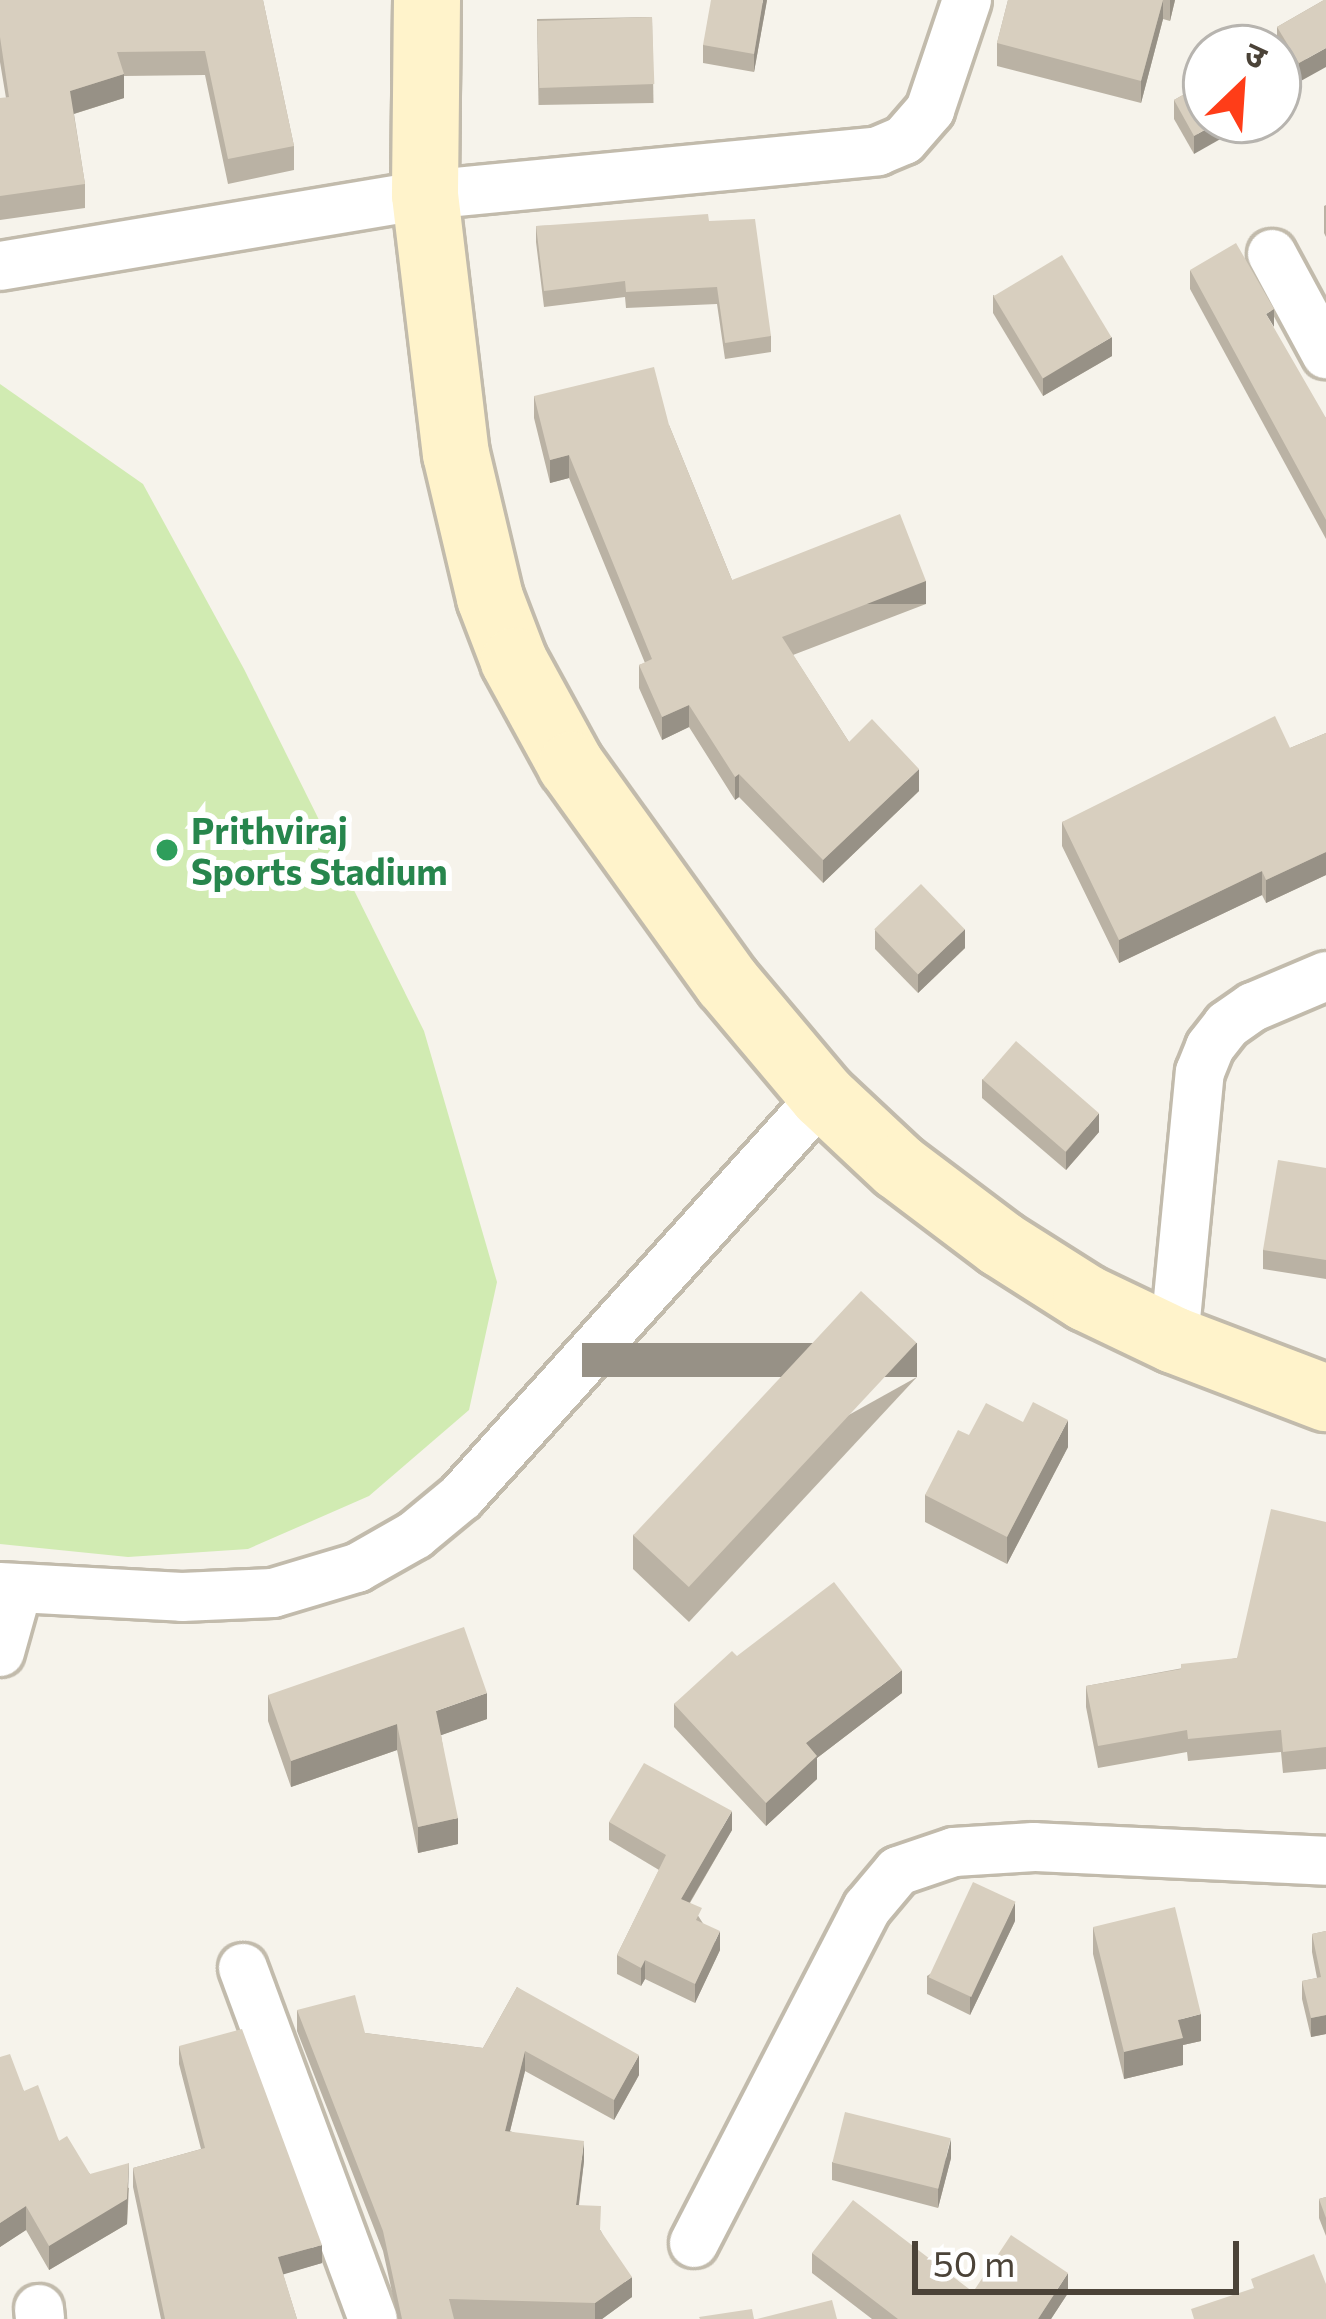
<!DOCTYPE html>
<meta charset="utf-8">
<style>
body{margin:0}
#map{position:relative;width:1326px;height:2319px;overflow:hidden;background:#f6f3eb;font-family:Commissioner,"Noto Sans Devanagari",sans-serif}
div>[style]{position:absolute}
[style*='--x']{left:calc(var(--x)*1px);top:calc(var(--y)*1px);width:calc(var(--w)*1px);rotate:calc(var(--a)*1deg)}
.green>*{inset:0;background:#d1ebb2}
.roads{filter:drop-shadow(3px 0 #c2bbac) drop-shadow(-3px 0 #c2bbac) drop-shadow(0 3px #c2bbac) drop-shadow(0 -3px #c2bbac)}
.street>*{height:48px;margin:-24px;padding:0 24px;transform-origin:24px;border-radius:24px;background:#fff}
.secondary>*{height:66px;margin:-33px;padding:0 33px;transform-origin:33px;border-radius:33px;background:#fff3cb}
.wall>*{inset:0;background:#bab2a4;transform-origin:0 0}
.shaded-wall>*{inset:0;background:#979186;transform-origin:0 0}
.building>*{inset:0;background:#d8cfbf;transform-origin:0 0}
.dots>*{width:33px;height:33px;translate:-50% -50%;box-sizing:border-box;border:6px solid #fff;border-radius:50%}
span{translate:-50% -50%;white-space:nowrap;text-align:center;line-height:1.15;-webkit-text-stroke:12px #fff;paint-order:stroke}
.leisure-label{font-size:36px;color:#27864d;font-weight:700}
.left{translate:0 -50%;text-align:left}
.north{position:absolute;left:1182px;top:24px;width:120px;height:120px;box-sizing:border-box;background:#fff;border:3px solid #b7b4af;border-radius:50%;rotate:25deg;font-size:33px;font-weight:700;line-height:48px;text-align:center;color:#4b4338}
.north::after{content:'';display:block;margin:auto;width:42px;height:54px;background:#ff3d18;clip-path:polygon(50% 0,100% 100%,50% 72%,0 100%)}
.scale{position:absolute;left:912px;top:2241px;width:327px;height:54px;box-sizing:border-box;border:6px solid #4b4338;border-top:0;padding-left:15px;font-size:36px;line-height:42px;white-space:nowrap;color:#4b4338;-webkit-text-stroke:9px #fff;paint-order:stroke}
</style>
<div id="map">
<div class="green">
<i style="clip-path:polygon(0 384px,143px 484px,244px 669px,424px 1031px,497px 1282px,469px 1410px,369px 1496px,248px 1549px,128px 1557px,0 1544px)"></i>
</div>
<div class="roads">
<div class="street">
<i style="--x:1272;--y:254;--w:114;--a:61.6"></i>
<i style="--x:0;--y:266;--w:431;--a:-9.5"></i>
<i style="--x:425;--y:195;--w:455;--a:-5.5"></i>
<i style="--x:878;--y:151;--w:28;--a:-23"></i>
<i style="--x:904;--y:140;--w:40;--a:-49"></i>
<i style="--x:930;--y:110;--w:116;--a:-71.4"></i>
<i style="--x:1174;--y:1340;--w:269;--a:-84.5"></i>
<i style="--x:1200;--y:1072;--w:27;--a:-68"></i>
<i style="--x:1210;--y:1047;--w:28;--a:-52"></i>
<i style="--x:1227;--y:1025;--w:32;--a:-35"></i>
<i style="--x:1253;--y:1007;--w:79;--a:-23"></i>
<i style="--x:0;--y:1587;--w:182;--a:3.1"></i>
<i style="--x:182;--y:1597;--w:91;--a:-2.5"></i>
<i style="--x:273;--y:1593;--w:88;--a:-16.6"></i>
<i style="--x:357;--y:1568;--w:67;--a:-29.6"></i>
<i style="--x:415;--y:1535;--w:60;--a:-39.6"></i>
<i style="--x:461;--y:1497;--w:540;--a:-47.93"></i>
<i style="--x:0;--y:1652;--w:63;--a:-74.4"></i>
<i style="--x:243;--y:1968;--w:374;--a:69.7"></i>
<i style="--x:694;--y:2243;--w:377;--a:-62.7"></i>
<i style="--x:867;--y:1908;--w:48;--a:-50"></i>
<i style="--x:898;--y:1871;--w:59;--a:-18.7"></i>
<i style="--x:954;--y:1852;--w:80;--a:-3.6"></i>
<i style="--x:1034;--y:1847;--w:292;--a:2.7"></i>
<i style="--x:39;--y:2309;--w:10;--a:84"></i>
</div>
<div class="secondary">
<i style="--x:427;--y:0;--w:195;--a:90.6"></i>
<i style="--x:425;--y:195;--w:261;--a:83.2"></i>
<i style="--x:456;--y:454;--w:148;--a:76.7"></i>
<i style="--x:490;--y:598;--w:67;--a:69.1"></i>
<i style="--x:514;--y:661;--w:119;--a:61.3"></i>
<i style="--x:571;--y:765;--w:267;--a:54.3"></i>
<i style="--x:727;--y:982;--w:149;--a:49.9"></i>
<i style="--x:823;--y:1096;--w:104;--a:43.1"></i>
<i style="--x:899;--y:1167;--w:128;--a:37"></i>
<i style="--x:1001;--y:1244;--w:101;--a:32.4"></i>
<i style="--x:1086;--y:1298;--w:98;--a:25.5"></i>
<i style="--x:1174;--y:1340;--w:163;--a:20.9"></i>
</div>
</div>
<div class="wall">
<i style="clip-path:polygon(0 0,263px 0,294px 146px,294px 170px,228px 184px,205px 75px,124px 76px,124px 98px,74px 114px,85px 184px,85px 208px,0 220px,0 98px,6px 98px,0 62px)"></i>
<i style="clip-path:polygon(767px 0,754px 72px,703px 63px,703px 45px)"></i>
<i style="clip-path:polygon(1008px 0,1175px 0,1170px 21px,1163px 19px,1141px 103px,997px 66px,997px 43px)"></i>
<i style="clip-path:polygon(1324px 0,1299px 82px,1277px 45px,1277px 27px)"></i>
<i style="left:652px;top:17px;width:86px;height:115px;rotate:89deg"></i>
<i style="clip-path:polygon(1206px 82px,1194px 154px,1174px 119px,1174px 100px)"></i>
<i style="clip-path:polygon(1326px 205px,1326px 237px,1324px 233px,1324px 206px)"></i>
<i style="clip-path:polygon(709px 221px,771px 336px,771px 352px,725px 359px,717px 304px,626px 308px,625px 297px,544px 307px,536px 242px,536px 226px)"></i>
<i style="clip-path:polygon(1190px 270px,1326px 418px,1326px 539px,1190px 289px)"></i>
<i style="clip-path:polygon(993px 295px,1112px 356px,1043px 396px,993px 313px)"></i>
<i style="clip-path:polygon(534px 396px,669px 425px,732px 580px,926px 604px,793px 655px,849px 742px,919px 791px,823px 883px,739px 797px,735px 800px,689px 727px,662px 740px,639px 688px,639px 665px,645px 663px,569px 478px,550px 483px,534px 418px)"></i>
<i style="clip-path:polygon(1326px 733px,1326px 875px,1266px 903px,1262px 895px,1119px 963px,1062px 846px,1062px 822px,1290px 748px)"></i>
<i style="clip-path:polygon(875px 930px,965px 948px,918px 993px,875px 949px)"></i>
<i style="clip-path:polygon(982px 1079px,1099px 1132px,1066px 1170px,982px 1098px)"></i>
<i style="clip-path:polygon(1326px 1168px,1326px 1279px,1263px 1269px,1263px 1250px)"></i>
<i style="clip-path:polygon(917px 1377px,689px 1622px,633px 1569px,633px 1535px)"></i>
<i style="clip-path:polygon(1023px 1422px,1068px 1447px,1007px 1564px,925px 1522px,925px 1495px,969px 1435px)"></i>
<i style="clip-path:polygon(1326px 1522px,1326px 1769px,1283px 1773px,1281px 1752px,1188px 1761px,1187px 1752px,1098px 1768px,1086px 1707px,1086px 1686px,1237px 1658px)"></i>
<i style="clip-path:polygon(737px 1656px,902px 1693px,817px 1758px,817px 1779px,766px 1826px,674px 1727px,674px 1704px)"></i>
<i style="clip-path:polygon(268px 1695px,487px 1719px,441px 1735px,458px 1844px,418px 1853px,397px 1750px,291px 1787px,268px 1721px)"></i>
<i style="clip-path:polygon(609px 1822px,732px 1830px,690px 1903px,720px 1950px,695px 2003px,645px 1979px,641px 1986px,617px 1974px,617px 1955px,659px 1870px,609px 1840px)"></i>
<i style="clip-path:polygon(1015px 1921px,970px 2015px,927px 1994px,927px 1976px)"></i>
<i style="clip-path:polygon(1093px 1927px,1201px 2041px,1183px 2045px,1183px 2065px,1124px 2079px,1093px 1954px)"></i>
<i style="clip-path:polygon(1326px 1931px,1326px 2034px,1311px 2037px,1302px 1999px,1302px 1981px,1317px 1978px,1312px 1952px,1312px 1934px)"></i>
<i style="clip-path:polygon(517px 1987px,639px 2075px,614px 2120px,525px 2071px,510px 2131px,584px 2161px,579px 2205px,601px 2231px,632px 2297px,602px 2319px,398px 2319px,383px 2251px,297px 2031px,297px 2010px,365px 2033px,483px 2048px)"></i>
<i style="clip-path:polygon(179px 2046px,322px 2263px,283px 2274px,297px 2319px,161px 2319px,133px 2187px,133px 2168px,201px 2149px,179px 2064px)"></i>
<i style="clip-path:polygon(0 2057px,59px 2141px,90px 2174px,129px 2188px,127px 2224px,49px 2270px,26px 2230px,0 2247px)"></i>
<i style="clip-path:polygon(951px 2158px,938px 2208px,832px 2180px,832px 2162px)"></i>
<i style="clip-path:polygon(1326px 2197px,1326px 2236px,1319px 2218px,1319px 2199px)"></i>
<i style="clip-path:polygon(812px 2253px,973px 2292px,1068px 2293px,1051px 2319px,872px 2319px,812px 2273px)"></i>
</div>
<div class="shaded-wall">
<i style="clip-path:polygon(763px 0,767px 0,754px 72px,754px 54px)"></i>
<i style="clip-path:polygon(1163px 0,1163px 19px,1141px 103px,1141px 81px)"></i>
<i style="clip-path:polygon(1170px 0,1175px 0,1170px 21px)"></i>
<i style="clip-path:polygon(1326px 48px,1326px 67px,1299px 82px,1299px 63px)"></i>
<i style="clip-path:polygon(124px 74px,124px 98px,70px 115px,70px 91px)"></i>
<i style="clip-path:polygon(1222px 120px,1254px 120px,1194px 154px,1194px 136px)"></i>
<i style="clip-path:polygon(1274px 309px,1274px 327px,1266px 314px)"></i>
<i style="clip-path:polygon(1112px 337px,1112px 356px,1043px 396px,1043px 377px)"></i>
<i style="clip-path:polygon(569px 455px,569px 478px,550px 483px,550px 460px)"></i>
<i style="left:926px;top:581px;width:23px;height:155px;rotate:90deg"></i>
<i style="clip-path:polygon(689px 705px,689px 727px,662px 740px,662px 717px)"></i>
<i style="clip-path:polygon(919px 769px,919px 791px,823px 883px,823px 860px)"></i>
<i style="clip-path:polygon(739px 774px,739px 797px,735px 800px,735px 777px)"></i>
<i style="clip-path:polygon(1326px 852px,1326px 875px,1266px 903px,1266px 880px)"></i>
<i style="clip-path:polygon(1262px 871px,1262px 895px,1119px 963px,1119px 940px)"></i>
<i style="clip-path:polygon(965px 929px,965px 948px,918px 993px,918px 974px)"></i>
<i style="clip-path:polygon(1099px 1113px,1099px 1132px,1066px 1170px,1066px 1152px)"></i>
<i style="left:917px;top:1343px;width:34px;height:335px;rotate:90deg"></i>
<i style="clip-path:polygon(1068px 1420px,1068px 1447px,1007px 1564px,1007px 1537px)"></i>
<i style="clip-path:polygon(902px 1670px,902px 1693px,817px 1758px,817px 1779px,766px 1826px,766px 1803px,806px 1743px)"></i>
<i style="clip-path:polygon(487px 1693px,487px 1719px,436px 1737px,436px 1711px)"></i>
<i style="clip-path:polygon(397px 1724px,397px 1750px,291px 1787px,291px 1761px)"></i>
<i style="clip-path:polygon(732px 1811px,732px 1830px,681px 1917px,681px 1899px)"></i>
<i style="clip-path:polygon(458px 1818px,458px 1844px,418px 1853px,418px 1827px)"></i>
<i style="clip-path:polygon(1015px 1902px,1015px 1921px,970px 2015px,970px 1997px)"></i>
<i style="clip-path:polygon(720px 1931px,720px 1950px,695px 2003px,695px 1984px)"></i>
<i style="clip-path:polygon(645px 1960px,645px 1979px,641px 1986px,641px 1968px)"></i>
<i style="clip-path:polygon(1201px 2014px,1201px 2041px,1183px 2045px,1183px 2065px,1124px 2079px,1124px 2052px,1178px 2020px)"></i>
<i style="clip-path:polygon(1326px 2015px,1326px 2034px,1311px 2037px,1311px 2018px)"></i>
<i style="clip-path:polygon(525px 2051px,525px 2071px,505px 2151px,505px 2131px)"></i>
<i style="clip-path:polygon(639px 2055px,639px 2075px,614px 2120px,614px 2100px)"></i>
<i style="clip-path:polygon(951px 2139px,951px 2158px,938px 2208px,938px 2189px)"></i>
<i style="clip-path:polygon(584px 2141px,584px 2161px,576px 2225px,576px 2205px)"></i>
<i style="clip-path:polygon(129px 2163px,127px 2224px,49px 2270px,49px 2246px)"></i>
<i style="clip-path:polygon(26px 2206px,26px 2230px,0 2247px,0 2223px)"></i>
<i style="clip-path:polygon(322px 2245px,322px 2263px,278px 2276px,278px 2257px)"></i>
<i style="clip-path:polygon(1068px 2273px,1068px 2293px,1051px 2319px,1038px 2319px)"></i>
<i style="clip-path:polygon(632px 2277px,632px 2297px,602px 2319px,595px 2319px,595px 2303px)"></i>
</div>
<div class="building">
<i style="clip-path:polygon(0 0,263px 0,294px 146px,228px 159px,205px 51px,117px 52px,124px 74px,70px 91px,85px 184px,0 196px,0 98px,9px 97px,0 37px)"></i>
<i style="clip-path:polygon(711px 0,763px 0,754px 54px,703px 45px)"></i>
<i style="clip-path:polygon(1008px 0,1163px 0,1141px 81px,997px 43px)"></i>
<i style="clip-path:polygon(1324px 0,1326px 0,1326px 48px,1299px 63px,1277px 27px)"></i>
<i style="left:652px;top:17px;width:67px;height:115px;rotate:88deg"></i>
<i style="clip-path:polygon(1206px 82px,1206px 120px,1222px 120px,1194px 136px,1174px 100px)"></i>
<i style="clip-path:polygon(708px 214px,709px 221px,755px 219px,771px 336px,725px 343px,717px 287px,626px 292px,625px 281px,544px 291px,536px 226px)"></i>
<i style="clip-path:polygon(1236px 243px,1274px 309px,1266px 314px,1326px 418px,1326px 520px,1190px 270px)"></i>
<i style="left:1062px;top:255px;width:96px;height:80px;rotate:59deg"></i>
<i style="clip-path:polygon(654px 367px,669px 425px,732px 580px,900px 514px,926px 581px,782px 637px,849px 742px,872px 719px,919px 769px,823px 860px,739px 774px,735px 777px,689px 705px,662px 717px,639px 665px,652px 659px,569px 455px,550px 460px,534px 396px)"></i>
<i style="clip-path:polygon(1275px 716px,1290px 748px,1326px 733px,1326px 852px,1266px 880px,1262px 871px,1119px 940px,1062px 822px)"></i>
<i style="left:921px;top:884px;width:63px;height:65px;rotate:46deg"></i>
<i style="left:1016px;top:1041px;width:110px;height:51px;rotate:41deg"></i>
<i style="clip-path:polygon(1278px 1160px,1326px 1168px,1326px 1260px,1263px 1250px)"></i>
<i style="left:861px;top:1291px;width:76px;height:334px;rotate:43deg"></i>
<i style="clip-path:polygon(1033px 1402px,1068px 1420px,1007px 1537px,925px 1495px,958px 1430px,969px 1435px,986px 1403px,1023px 1422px)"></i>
<i style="clip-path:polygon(1271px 1509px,1326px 1522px,1326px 1747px,1283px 1752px,1281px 1730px,1188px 1739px,1187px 1730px,1098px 1746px,1086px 1686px,1181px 1669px,1181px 1664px,1237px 1658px)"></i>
<i style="clip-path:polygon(834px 1582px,902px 1670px,806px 1743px,817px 1756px,766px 1803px,674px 1704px,732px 1651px,737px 1656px)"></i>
<i style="clip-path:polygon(464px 1627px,487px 1693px,436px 1711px,458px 1818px,418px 1827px,397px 1724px,291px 1761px,268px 1695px)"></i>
<i style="clip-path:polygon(644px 1763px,732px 1811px,681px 1899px,702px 1908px,696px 1920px,720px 1931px,695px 1984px,645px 1960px,641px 1968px,617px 1955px,666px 1855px,609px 1822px)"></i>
<i style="left:973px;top:1882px;width:47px;height:105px;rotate:25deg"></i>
<i style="clip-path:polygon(1175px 1907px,1201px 2014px,1178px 2020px,1183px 2038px,1124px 2052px,1093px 1927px)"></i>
<i style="clip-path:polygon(1326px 1931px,1326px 2015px,1311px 2018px,1302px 1981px,1321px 1977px,1312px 1934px)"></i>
<i style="clip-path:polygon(517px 1987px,639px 2055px,614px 2100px,525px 2051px,505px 2131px,584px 2141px,576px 2205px,601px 2206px,600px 2230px,632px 2277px,595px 2303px,449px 2299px,454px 2319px,402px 2319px,383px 2231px,297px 2010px,355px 1995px,365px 2033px,483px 2048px)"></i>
<i style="clip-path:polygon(242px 2029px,322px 2245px,278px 2257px,297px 2319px,165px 2319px,133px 2168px,205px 2148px,179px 2046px)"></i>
<i style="clip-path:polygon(10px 2054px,24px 2091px,38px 2085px,59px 2141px,67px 2136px,90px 2174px,129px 2163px,127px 2199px,49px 2246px,26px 2206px,0 2223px,0 2057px)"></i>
<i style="left:845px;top:2112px;width:109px;height:52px;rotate:14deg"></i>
<i style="clip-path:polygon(1326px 2197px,1326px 2218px,1319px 2199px)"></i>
<i style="clip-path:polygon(853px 2200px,973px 2292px,1011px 2235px,1068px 2273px,1038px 2319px,898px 2319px,812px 2253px)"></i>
<i style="clip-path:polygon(1314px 2254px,1326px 2284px,1326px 2319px,1194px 2319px,1191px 2309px,1254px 2288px,1251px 2279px)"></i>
<i style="clip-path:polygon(832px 2300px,837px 2319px,757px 2319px)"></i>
<i style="clip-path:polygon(752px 2309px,754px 2319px,700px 2319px,699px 2317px)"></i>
</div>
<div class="dots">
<i style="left:167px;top:850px;background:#2e9e5b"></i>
</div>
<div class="leisure-label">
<span class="left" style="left:191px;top:850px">Prithviraj<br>Sports Stadium</span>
</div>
<div class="north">उ</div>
<div class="scale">50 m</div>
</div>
